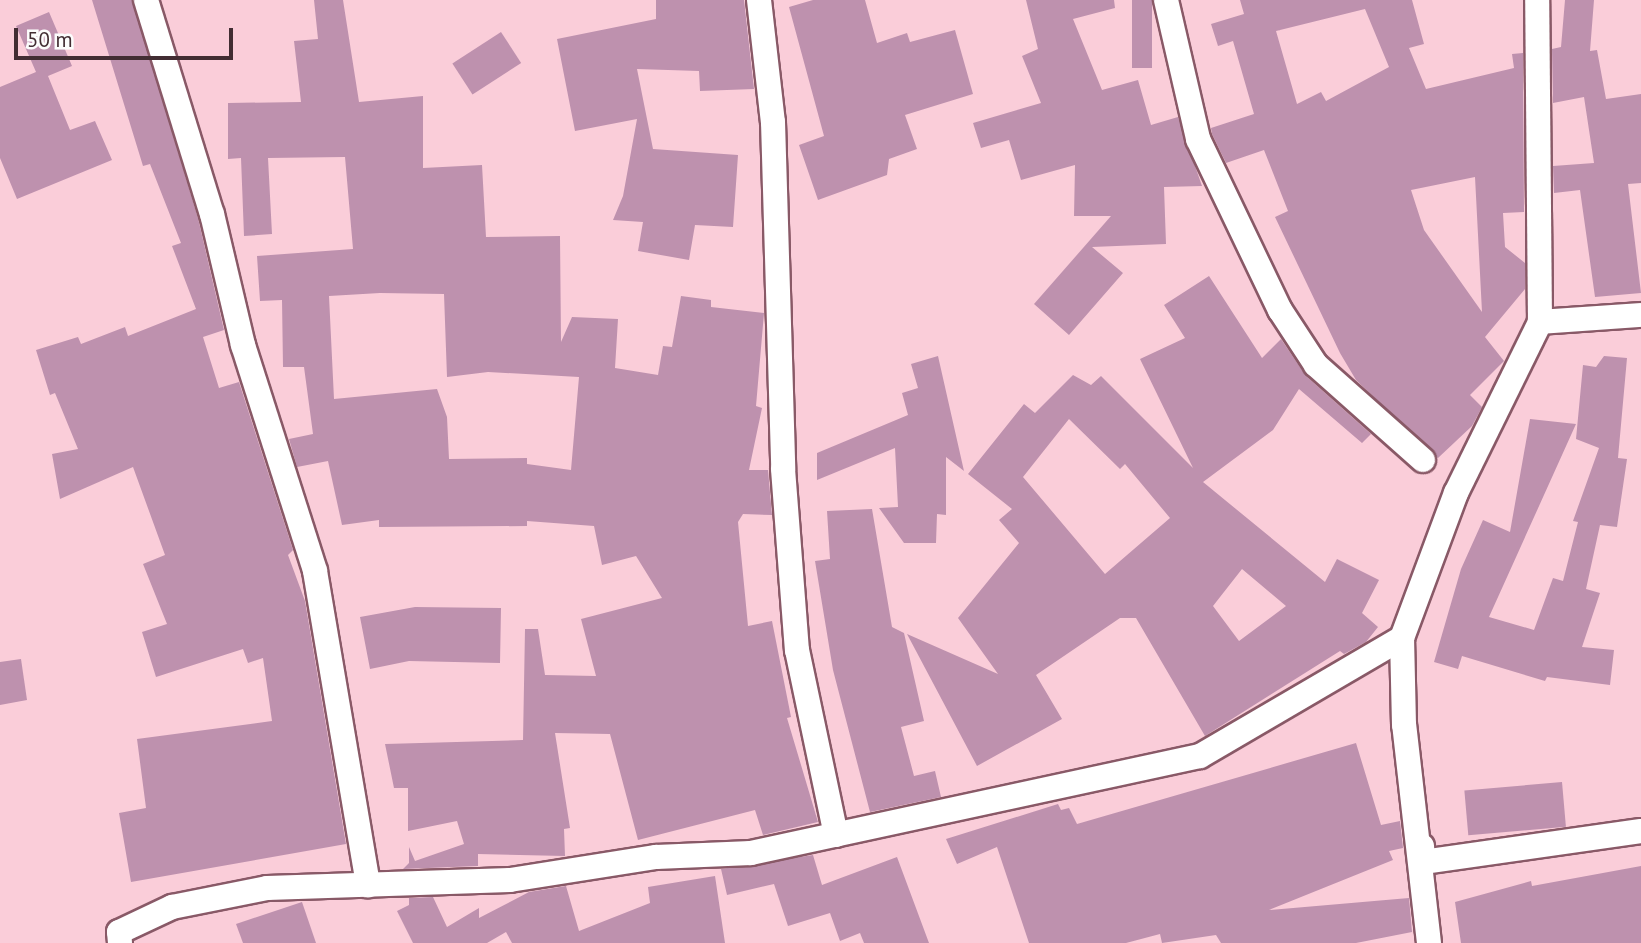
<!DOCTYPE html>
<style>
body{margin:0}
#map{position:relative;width:1641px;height:943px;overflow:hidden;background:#facdd9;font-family:"PT Sans",sans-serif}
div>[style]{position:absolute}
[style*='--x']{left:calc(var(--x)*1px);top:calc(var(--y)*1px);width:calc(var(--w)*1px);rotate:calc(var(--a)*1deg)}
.building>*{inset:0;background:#be91ae;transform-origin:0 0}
.roads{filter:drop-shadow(2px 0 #895967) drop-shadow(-2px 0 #895967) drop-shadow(0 2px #895967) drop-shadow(0 -2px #895967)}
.street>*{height:24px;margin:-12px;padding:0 12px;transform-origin:12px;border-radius:12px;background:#fff}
span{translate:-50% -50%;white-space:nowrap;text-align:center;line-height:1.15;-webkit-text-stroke:7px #fcfcfc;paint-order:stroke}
.scale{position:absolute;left:14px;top:28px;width:219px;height:32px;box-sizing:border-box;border:4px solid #422d33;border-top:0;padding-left:9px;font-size:21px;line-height:24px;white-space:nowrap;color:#422d33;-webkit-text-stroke:5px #fcfcfc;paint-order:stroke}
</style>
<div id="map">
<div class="building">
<i style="clip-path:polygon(92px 0,132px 0,198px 218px,224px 330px,203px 337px,219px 388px,239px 382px,293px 550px,288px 555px,305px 601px,346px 844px,131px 882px,119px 813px,146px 808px,137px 739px,272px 721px,263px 658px,248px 663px,243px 649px,156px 677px,142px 632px,167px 624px,143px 564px,165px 555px,133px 467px,60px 499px,52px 454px,78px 449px,55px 393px,50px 395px,36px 350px,78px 337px,81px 344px,125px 327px,128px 336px,196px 309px,172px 246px,181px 243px,150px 164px,143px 166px)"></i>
<i style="clip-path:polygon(evenodd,314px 0,343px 0,359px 102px,423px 96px,423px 168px,482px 165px,486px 237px,560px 236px,561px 342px,572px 317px,618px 319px,615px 368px,658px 375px,663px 346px,672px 347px,681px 296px,711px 300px,711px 307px,764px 313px,756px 406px,762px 408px,749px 470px,768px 470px,772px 515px,743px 514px,738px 522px,748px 626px,772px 621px,791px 717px,787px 718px,818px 822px,763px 835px,755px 810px,638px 840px,610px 734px,555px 733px,570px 828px,564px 829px,565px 856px,478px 854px,478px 866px,403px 869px,409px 863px,409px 847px,415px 861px,464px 844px,457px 821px,408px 831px,408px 788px,394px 788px,385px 744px,523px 740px,525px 629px,538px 629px,545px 675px,596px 676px,581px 619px,662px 598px,636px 556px,602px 565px,594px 526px,527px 521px,527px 526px,379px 527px,379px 520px,342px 525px,328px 461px,297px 467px,289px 439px,313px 434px,304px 367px,283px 367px,282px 300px,260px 301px,257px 256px,353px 249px,345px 157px,268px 158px,272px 234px,244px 236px,241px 158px,228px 159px,228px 103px,301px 102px,294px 41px,318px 39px,314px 0,380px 293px,444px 294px,447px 377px,488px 372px,579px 377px,571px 470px,527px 464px,527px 458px,449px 459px,447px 417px,437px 389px,334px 399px,329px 296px,380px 293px)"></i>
<i style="clip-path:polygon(656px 0,744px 0,754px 89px,700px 91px,699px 71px,637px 69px,653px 149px,738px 155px,733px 227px,695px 225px,689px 260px,638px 251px,643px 222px,613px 220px,623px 196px,637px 119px,575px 131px,557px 39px,656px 19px)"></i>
<i style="clip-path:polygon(813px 0,865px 0,877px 43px,907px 33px,910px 42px,955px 30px,973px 94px,905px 115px,917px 149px,889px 159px,887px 175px,818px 200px,799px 145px,824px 136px,789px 7px)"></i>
<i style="clip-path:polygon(1026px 0,1114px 0,1115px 8px,1073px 19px,1102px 90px,1138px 80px,1151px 125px,1178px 117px,1202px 186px,1164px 187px,1166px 244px,1092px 247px,1123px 273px,1069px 335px,1034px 304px,1111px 216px,1074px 216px,1075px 165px,1021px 180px,1009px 140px,981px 148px,973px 123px,1041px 103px,1022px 56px,1038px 49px)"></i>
<i style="left:1132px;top:0;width:20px;height:68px"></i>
<i style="clip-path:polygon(evenodd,1240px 0,1412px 0,1424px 44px,1409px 48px,1426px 89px,1514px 68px,1512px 54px,1523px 53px,1524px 212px,1503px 213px,1505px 247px,1525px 263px,1525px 289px,1485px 337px,1504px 361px,1470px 395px,1482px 407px,1472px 426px,1438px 458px,1356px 380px,1340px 353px,1275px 217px,1288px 211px,1264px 150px,1226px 163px,1212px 134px,1211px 128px,1254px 114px,1233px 41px,1218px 46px,1211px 24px,1244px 14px,1240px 0,1365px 9px,1389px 67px,1326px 101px,1321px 92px,1297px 104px,1276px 31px,1365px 9px,1240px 0,1475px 177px,1482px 312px,1424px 230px,1411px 190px,1475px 177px)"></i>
<i style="clip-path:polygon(1565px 0,1594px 0,1590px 51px,1597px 50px,1606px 99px,1641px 94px,1641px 183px,1628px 184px,1641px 293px,1595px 297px,1580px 190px,1554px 193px,1553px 166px,1594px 163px,1584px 97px,1553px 103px,1552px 49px,1561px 47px)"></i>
<i style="clip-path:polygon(49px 12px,72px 66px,48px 76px,70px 130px,95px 121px,112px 160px,17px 199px,0 158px,0 87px,36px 72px,16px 26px)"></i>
<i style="left:501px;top:32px;width:37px;height:58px;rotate:57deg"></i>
<i style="clip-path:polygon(evenodd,1209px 276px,1262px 358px,1281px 339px,1306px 376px,1371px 434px,1362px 443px,1299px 389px,1273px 430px,1203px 482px,1325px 582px,1337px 559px,1379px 580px,1362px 613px,1378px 627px,1366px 642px,1344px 654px,1340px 651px,1205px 736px,1136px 618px,1120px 618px,1036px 675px,1062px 719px,977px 766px,907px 634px,998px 674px,958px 618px,1019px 543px,999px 520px,1012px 509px,968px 474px,1024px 404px,1035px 413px,1073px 375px,1091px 385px,1101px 376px,1193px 468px,1140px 359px,1185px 338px,1164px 305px,1209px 276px,1069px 419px,1120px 469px,1125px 464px,1170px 518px,1105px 574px,1023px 477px,1069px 419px,1209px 276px,1242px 569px,1286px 606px,1239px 641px,1213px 606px,1242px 569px)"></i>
<i style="clip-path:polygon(938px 356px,964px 471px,946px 457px,946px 515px,937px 514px,936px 543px,904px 543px,879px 508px,898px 507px,895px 448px,817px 480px,817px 453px,908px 415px,902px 393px,918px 388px,911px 364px)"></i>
<i style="clip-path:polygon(1604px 356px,1627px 358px,1618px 458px,1627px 459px,1617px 527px,1600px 525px,1586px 589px,1600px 593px,1582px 647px,1614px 650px,1610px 685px,1547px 677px,1545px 681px,1462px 656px,1458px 669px,1434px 662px,1461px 569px,1483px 520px,1510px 532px,1530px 419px,1576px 424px,1489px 617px,1534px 630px,1553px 578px,1563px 581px,1578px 522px,1573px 521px,1599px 448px,1576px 439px,1583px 365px,1596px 367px)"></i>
<i style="clip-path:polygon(872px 509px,892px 627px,904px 633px,924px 721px,901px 727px,914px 776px,935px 771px,941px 797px,870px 812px,833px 670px,815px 561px,830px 559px,827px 511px)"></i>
<i style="clip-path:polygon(415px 607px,501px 608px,500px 663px,409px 661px,370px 669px,360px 617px)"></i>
<i style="clip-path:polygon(21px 659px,27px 700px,0 705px,0 662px)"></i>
<i style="clip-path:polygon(1356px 743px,1381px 825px,1400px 821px,1403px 848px,1389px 851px,1393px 860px,1269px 910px,1409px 898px,1412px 932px,1356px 943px,1221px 943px,1216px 935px,1162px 943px,1160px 934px,1126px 943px,1029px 943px,997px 847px,957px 864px,946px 839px,1058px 804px,1061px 810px,1069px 808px,1077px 824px)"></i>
<i style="left:1562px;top:782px;width:45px;height:98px;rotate:85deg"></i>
<i style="clip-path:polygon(813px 855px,822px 885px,897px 857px,929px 943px,864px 943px,860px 933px,840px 941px,830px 913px,788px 926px,774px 884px,727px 895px,721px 869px)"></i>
<i style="clip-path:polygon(1641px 866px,1641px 943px,1461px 943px,1455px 902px,1531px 881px,1532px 886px)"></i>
<i style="clip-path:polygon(715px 876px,725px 943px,512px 943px,506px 932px,487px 943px,413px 943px,397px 911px,409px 905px,409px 898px,433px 897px,447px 927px,479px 908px,479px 918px,529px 892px,566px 886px,579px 931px,650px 903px,648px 887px)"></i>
<i style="clip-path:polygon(302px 902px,316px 943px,243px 943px,236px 924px)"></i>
</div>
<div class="roads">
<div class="street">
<i style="--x:146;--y:0;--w:224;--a:72.9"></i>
<i style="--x:212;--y:214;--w:135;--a:76.7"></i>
<i style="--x:243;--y:345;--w:237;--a:72.3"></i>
<i style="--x:315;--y:571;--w:319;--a:80.4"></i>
<i style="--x:759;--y:0;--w:123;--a:83.5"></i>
<i style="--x:773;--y:122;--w:347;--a:88.3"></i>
<i style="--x:783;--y:469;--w:182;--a:85.6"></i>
<i style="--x:797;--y:650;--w:189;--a:78.1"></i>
<i style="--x:1166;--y:0;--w:143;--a:77"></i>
<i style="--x:1198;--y:139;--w:190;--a:64.4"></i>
<i style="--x:1280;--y:310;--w:66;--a:56.8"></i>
<i style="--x:1316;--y:365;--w:143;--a:41.6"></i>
<i style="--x:1540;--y:322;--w:101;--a:-4"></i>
<i style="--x:1422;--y:846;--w:16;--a:86"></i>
<i style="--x:1423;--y:862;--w:220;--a:-8.1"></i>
<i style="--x:120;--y:943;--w:11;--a:-95"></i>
<i style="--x:119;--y:932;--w:59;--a:-25.3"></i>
<i style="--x:172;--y:907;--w:97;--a:-11.3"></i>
<i style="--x:267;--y:888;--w:243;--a:-1.9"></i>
<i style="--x:510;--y:880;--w:148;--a:-9"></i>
<i style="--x:656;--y:857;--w:95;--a:-2.4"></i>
<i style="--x:751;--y:853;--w:459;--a:-12.2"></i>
<i style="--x:1200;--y:756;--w:234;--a:-30.3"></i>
<i style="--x:1429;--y:943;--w:219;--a:-96.5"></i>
<i style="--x:1404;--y:725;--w:87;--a:-91.3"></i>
<i style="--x:1402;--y:638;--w:155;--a:-69.6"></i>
<i style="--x:1456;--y:493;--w:191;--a:-63.8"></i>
<i style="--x:1540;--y:322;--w:322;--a:-90.5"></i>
</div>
</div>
<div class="scale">50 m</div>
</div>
